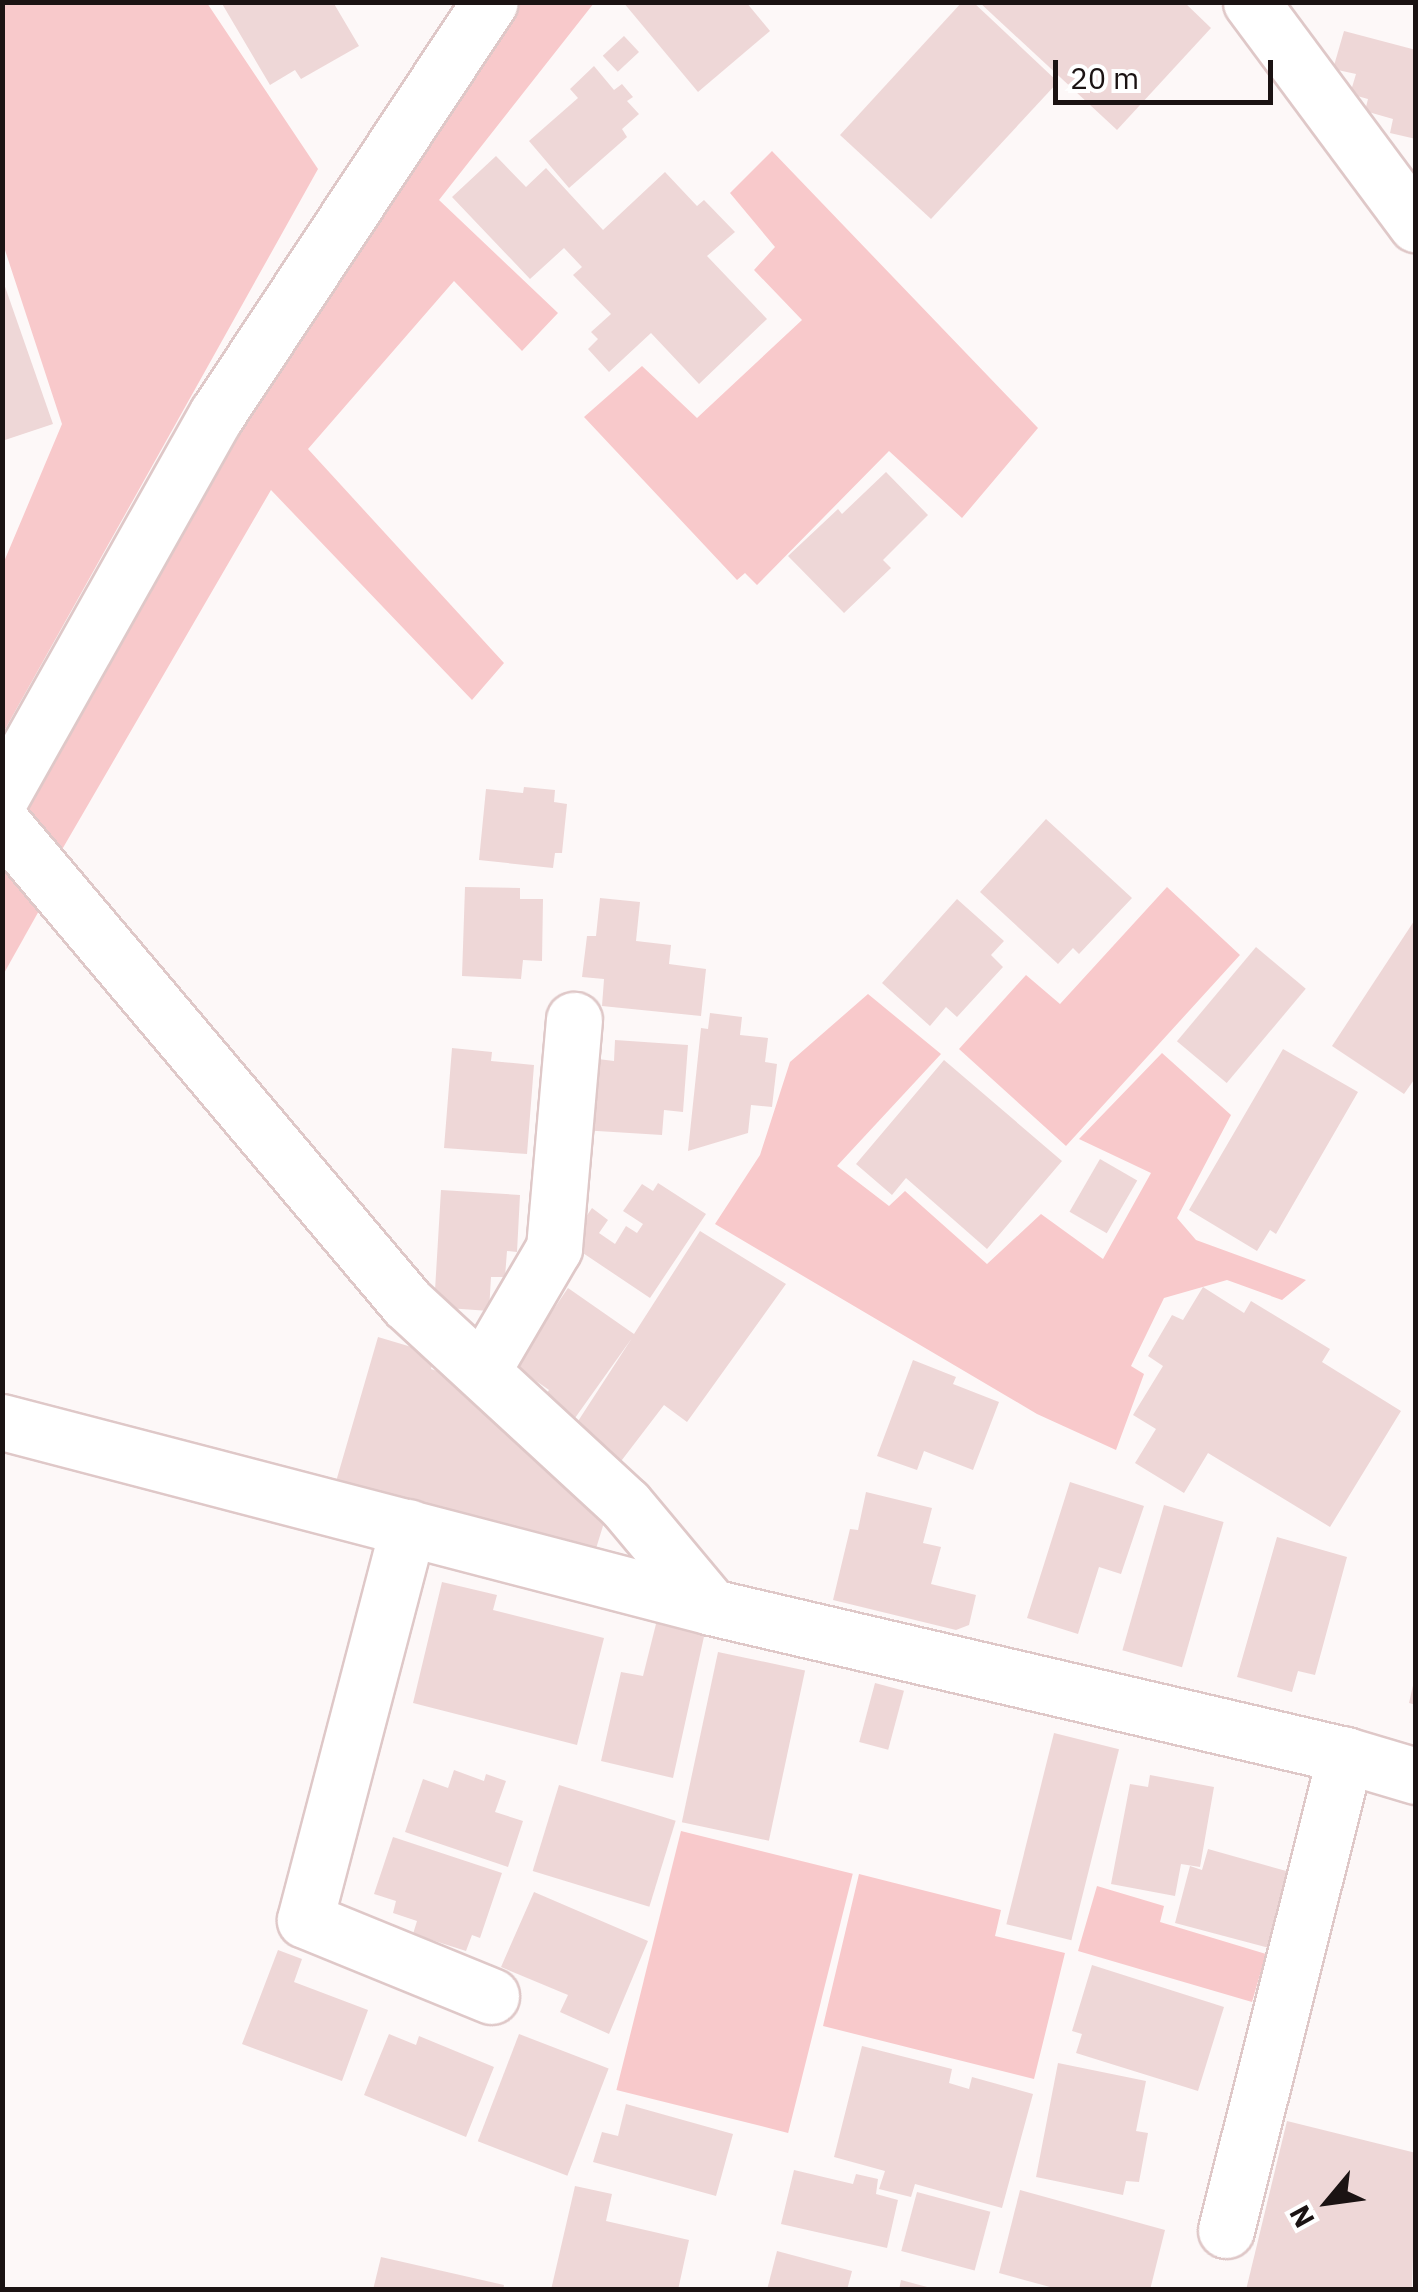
<!DOCTYPE html>
<style>
body{margin:0}
#map{position:relative;width:1418px;height:2292px;overflow:hidden;background:#fdf8f8;font-family:"IBM Plex Sans",sans-serif}
div>[style]{position:absolute}
[style*='--x']{left:calc(var(--x)*1px);top:calc(var(--y)*1px);width:calc(var(--w)*1px);rotate:calc(var(--a)*1deg)}
.green>*{inset:0;background:#f8c9cb;transform-origin:0 0}
.building>*{inset:0;background:#eed7d7;transform-origin:0 0}
.roads{filter:drop-shadow(2px 0 #dfc8c8) drop-shadow(-2px 0 #dfc8c8) drop-shadow(0 2px #dfc8c8) drop-shadow(0 -2px #dfc8c8)}
.minor>*{height:55px;margin:-27.5px;padding:0 27.5px;transform-origin:27.5px;border-radius:27.5px;background:#fff}
span{translate:-50% -50%;white-space:nowrap;text-align:center;line-height:1.15;-webkit-text-stroke:8px #fff;paint-order:stroke}
.frame{position:absolute;inset:0;border:5px solid #1b1313;pointer-events:none}
.north{position:absolute;left:1278px;top:2152px;width:100px;height:100px;-webkit-text-stroke:8px #fff;paint-order:stroke;rotate:241deg;font-size:28px;font-weight:700;line-height:40px;text-align:center;color:#1b1313}
.north::after{content:'';display:block;margin:auto;width:35px;height:45px;background:#1b1313;clip-path:polygon(50% 0,100% 100%,50% 72%,0 100%)}
.scale{position:absolute;left:1053px;top:60px;width:220px;height:45px;box-sizing:border-box;border:5px solid #1b1313;border-top:0;padding-left:12px;font-size:30px;line-height:35px;white-space:nowrap;color:#1b1313;-webkit-text-stroke:8px #fff;paint-order:stroke}
</style>
<div id="map">
<div class="green">
<i style="clip-path:polygon(3px 2px,207px 3px,318px 169px,3px 733px,3px 564px,62px 424px,3px 244px)"></i>
<i style="clip-path:polygon(514px 3px,594px 3px,439px 200px,558px 313px,522px 351px,454px 281px,308px 449px,504px 663px,472px 700px,271px 490px,60px 853px,14px 809px,229px 426px)"></i>
<i style="clip-path:polygon(772px 151px,1038px 428px,962px 518px,889px 451px,757px 585px,745px 573px,737px 580px,584px 417px,642px 366px,697px 418px,802px 320px,754px 270px,775px 247px,730px 193px)"></i>
<i style="clip-path:polygon(2px 853px,45px 900px,3px 975px)"></i>
<i style="clip-path:polygon(1167px 887px,1240px 955px,1066px 1146px,959px 1049px,1026px 975px,1060px 1004px)"></i>
<i style="clip-path:polygon(868px 994px,941px 1054px,837px 1166px,889px 1206px,905px 1191px,987px 1264px,1041px 1214px,1103px 1259px,1151px 1173px,1079px 1139px,1162px 1053px,1231px 1115px,1177px 1218px,1196px 1240px,1306px 1280px,1282px 1300px,1227px 1280px,1164px 1298px,1131px 1366px,1144px 1374px,1116px 1450px,1037px 1414px,715px 1224px,760px 1155px,790px 1062px)"></i>
<i style="left:681px;top:1831px;width:177px;height:267px;rotate:14deg"></i>
<i style="clip-path:polygon(859px 1874px,1001px 1910px,995px 1936px,1065px 1953px,1034px 2079px,823px 2026px)"></i>
<i style="clip-path:polygon(1097px 1886px,1164px 1906px,1160px 1922px,1266px 1954px,1252px 2002px,1078px 1951px)"></i>
</div>
<div class="building">
<i style="clip-path:polygon(221px 2px,333px 2px,359px 46px,301px 79px,295px 70px,270px 85px)"></i>
<i style="clip-path:polygon(623px 2px,746px 2px,770px 31px,698px 92px)"></i>
<i style="clip-path:polygon(962px 2px,973px 2px,1058px 82px,931px 219px,840px 135px)"></i>
<i style="clip-path:polygon(979px 2px,1184px 2px,1211px 28px,1117px 130px)"></i>
<i style="clip-path:polygon(1344px 31px,1416px 50px,1416px 139px,1390px 133px,1393px 119px,1365px 111px,1368px 99px,1350px 94px,1356px 74px,1333px 69px)"></i>
<i style="left:624px;top:36px;width:22px;height:29px;rotate:47deg"></i>
<i style="clip-path:polygon(594px 66px,614px 90px,622px 84px,633px 97px,627px 101px,639px 114px,622px 129px,627px 137px,569px 188px,529px 141px,578px 98px,570px 89px)"></i>
<i style="clip-path:polygon(496px 156px,526px 187px,546px 168px,603px 230px,665px 172px,697px 206px,704px 200px,735px 232px,707px 256px,767px 319px,699px 384px,651px 333px,609px 372px,588px 349px,598px 339px,591px 332px,611px 314px,573px 275px,582px 267px,564px 248px,530px 279px,452px 197px)"></i>
<i style="clip-path:polygon(2px 278px,53px 424px,2px 441px)"></i>
<i style="clip-path:polygon(886px 472px,928px 515px,883px 560px,891px 568px,844px 613px,788px 556px,838px 509px,842px 514px)"></i>
<i style="clip-path:polygon(524px 787px,555px 790px,554px 802px,567px 804px,562px 853px,555px 853px,553px 868px,479px 860px,486px 789px,523px 793px)"></i>
<i style="clip-path:polygon(1046px 819px,1132px 898px,1079px 954px,1073px 948px,1058px 964px,980px 892px)"></i>
<i style="clip-path:polygon(465px 887px,520px 888px,520px 899px,543px 899px,542px 961px,523px 960px,521px 979px,462px 976px)"></i>
<i style="clip-path:polygon(600px 898px,640px 902px,636px 941px,671px 945px,669px 964px,706px 969px,701px 1016px,602px 1006px,604px 979px,582px 977px,587px 936px,596px 936px)"></i>
<i style="clip-path:polygon(957px 899px,1004px 941px,991px 955px,1003px 967px,957px 1017px,946px 1007px,930px 1026px,882px 983px)"></i>
<i style="clip-path:polygon(1416px 918px,1416px 1077px,1404px 1094px,1332px 1046px)"></i>
<i style="left:1256px;top:947px;width:65px;height:123px;rotate:40deg"></i>
<i style="clip-path:polygon(710px 1013px,742px 1017px,740px 1035px,768px 1038px,765px 1062px,777px 1064px,772px 1107px,751px 1105px,748px 1133px,688px 1151px,701px 1028px,708px 1029px)"></i>
<i style="clip-path:polygon(615px 1040px,688px 1045px,683px 1112px,664px 1110px,662px 1135px,581px 1130px,583px 1090px,596px 1091px,598px 1059px,614px 1061px)"></i>
<i style="clip-path:polygon(452px 1048px,492px 1052px,491px 1061px,534px 1065px,527px 1154px,444px 1148px)"></i>
<i style="clip-path:polygon(1283px 1049px,1358px 1092px,1276px 1234px,1270px 1230px,1257px 1251px,1189px 1210px)"></i>
<i style="clip-path:polygon(944px 1060px,1062px 1161px,987px 1249px,906px 1178px,892px 1195px,856px 1164px)"></i>
<i style="left:1100px;top:1159px;width:43px;height:61px;rotate:30deg"></i>
<i style="clip-path:polygon(658px 1183px,706px 1214px,650px 1298px,568px 1243px,592px 1208px,608px 1220px,599px 1233px,615px 1244px,626px 1226px,637px 1233px,643px 1224px,623px 1211px,642px 1184px,653px 1191px)"></i>
<i style="clip-path:polygon(441px 1190px,520px 1195px,517px 1252px,507px 1251px,505px 1277px,491px 1277px,489px 1311px,434px 1307px)"></i>
<i style="clip-path:polygon(700px 1231px,786px 1284px,687px 1422px,664px 1405px,612px 1473px,569px 1435px,632px 1338px,575px 1418px,544px 1397px,549px 1390px,515px 1366px,568px 1288px,634px 1334px)"></i>
<i style="clip-path:polygon(1203px 1287px,1244px 1313px,1251px 1301px,1330px 1349px,1322px 1362px,1401px 1411px,1330px 1527px,1208px 1453px,1184px 1493px,1135px 1463px,1156px 1429px,1133px 1415px,1163px 1366px,1148px 1356px,1172px 1315px,1183px 1320px)"></i>
<i style="clip-path:polygon(378px 1337px,435px 1354px,431px 1369px,446px 1374px,607px 1513px,594px 1555px,335px 1485px)"></i>
<i style="clip-path:polygon(913px 1360px,956px 1377px,953px 1384px,999px 1402px,973px 1470px,924px 1451px,917px 1470px,877px 1456px)"></i>
<i style="clip-path:polygon(1070px 1482px,1144px 1506px,1121px 1574px,1099px 1567px,1078px 1634px,1027px 1618px)"></i>
<i style="clip-path:polygon(866px 1492px,932px 1508px,923px 1543px,941px 1547px,931px 1584px,976px 1595px,969px 1625px,956px 1630px,833px 1600px,850px 1529px,858px 1530px)"></i>
<i style="left:1164px;top:1505px;width:62px;height:151px;rotate:16deg"></i>
<i style="clip-path:polygon(1277px 1537px,1347px 1557px,1315px 1675px,1298px 1671px,1292px 1692px,1237px 1677px)"></i>
<i style="clip-path:polygon(442px 1582px,497px 1595px,493px 1610px,604px 1638px,577px 1745px,413px 1703px)"></i>
<i style="clip-path:polygon(657px 1620px,705px 1632px,673px 1778px,601px 1761px,621px 1672px,643px 1676px)"></i>
<i style="left:718px;top:1652px;width:89px;height:174px;rotate:12deg"></i>
<i style="clip-path:polygon(1414px 1681px,1416px 1682px,1416px 1705px,1409px 1703px)"></i>
<i style="left:875px;top:1683px;width:30px;height:61px;rotate:15deg"></i>
<i style="left:1054px;top:1733px;width:67px;height:197px;rotate:14deg"></i>
<i style="clip-path:polygon(454px 1770px,484px 1781px,486px 1774px,506px 1781px,495px 1812px,523px 1821px,508px 1867px,405px 1832px,423px 1779px,448px 1788px)"></i>
<i style="clip-path:polygon(1150px 1775px,1214px 1787px,1200px 1867px,1181px 1864px,1175px 1896px,1111px 1884px,1130px 1784px,1148px 1787px)"></i>
<i style="left:559px;top:1785px;width:122px;height:90px;rotate:17deg"></i>
<i style="clip-path:polygon(393px 1837px,502px 1873px,480px 1938px,472px 1935px,466px 1951px,413px 1934px,417px 1921px,393px 1913px,396px 1901px,374px 1894px)"></i>
<i style="clip-path:polygon(1208px 1849px,1297px 1874px,1277px 1950px,1175px 1923px,1190px 1866px,1202px 1870px)"></i>
<i style="clip-path:polygon(534px 1892px,648px 1941px,609px 2034px,560px 2012px,568px 1995px,501px 1967px)"></i>
<i style="clip-path:polygon(278px 1950px,302px 1959px,294px 1982px,368px 2010px,342px 2081px,242px 2044px)"></i>
<i style="clip-path:polygon(1092px 1965px,1224px 2007px,1198px 2091px,1076px 2053px,1082px 2034px,1072px 2031px)"></i>
<i style="clip-path:polygon(389px 2034px,416px 2045px,419px 2036px,494px 2067px,466px 2137px,364px 2095px)"></i>
<i style="left:519px;top:2034px;width:96px;height:115px;rotate:21deg"></i>
<i style="clip-path:polygon(862px 2046px,952px 2069px,949px 2083px,969px 2089px,972px 2077px,1033px 2094px,1002px 2208px,915px 2184px,911px 2197px,879px 2189px,885px 2171px,834px 2157px)"></i>
<i style="clip-path:polygon(1058px 2063px,1146px 2081px,1136px 2131px,1148px 2133px,1139px 2182px,1126px 2181px,1123px 2195px,1036px 2177px)"></i>
<i style="clip-path:polygon(626px 2104px,733px 2134px,716px 2196px,593px 2162px,602px 2132px,618px 2136px)"></i>
<i style="clip-path:polygon(1287px 2121px,1416px 2153px,1412px 2290px,1246px 2290px)"></i>
<i style="clip-path:polygon(794px 2170px,853px 2184px,856px 2174px,878px 2179px,876px 2194px,898px 2200px,887px 2248px,781px 2224px)"></i>
<i style="clip-path:polygon(575px 2186px,612px 2194px,606px 2221px,689px 2240px,678px 2290px,551px 2290px)"></i>
<i style="clip-path:polygon(1020px 2190px,1165px 2230px,1150px 2290px,1061px 2290px,999px 2273px)"></i>
<i style="left:917px;top:2192px;width:76px;height:61px;rotate:15deg"></i>
<i style="clip-path:polygon(777px 2251px,852px 2271px,847px 2290px,767px 2290px)"></i>
<i style="clip-path:polygon(381px 2257px,504px 2285px,503px 2290px,373px 2290px)"></i>
<i style="clip-path:polygon(901px 2280px,931px 2288px,931px 2290px,899px 2290px)"></i>
</div>
<div class="roads">
<div class="minor">
<i style="--x:1251;--y:2;--w:277;--a:53.4"></i>
<i style="--x:2;--y:795;--w:437;--a:-60.6"></i>
<i style="--x:217;--y:414;--w:494;--a:-56.5"></i>
<i style="--x:2;--y:823;--w:628;--a:49.84"></i>
<i style="--x:407;--y:1303;--w:297;--a:42.7"></i>
<i style="--x:625;--y:1504;--w:134;--a:50.1"></i>
<i style="--x:482;--y:1371;--w:143;--a:-59.7"></i>
<i style="--x:554;--y:1248;--w:229;--a:-85"></i>
<i style="--x:2;--y:1422;--w:733;--a:14.62"></i>
<i style="--x:711;--y:1607;--w:651;--a:13.14"></i>
<i style="--x:1345;--y:1755;--w:74;--a:16.5"></i>
<i style="--x:408;--y:1527;--w:406;--a:104.7"></i>
<i style="--x:305;--y:1920;--w:201;--a:22.2"></i>
<i style="--x:1226;--y:2230;--w:490;--a:-75.9"></i>
</div>
</div>
<div class="frame"></div>
<div class="north">N</div>
<div class="scale">20 m</div>
</div>
